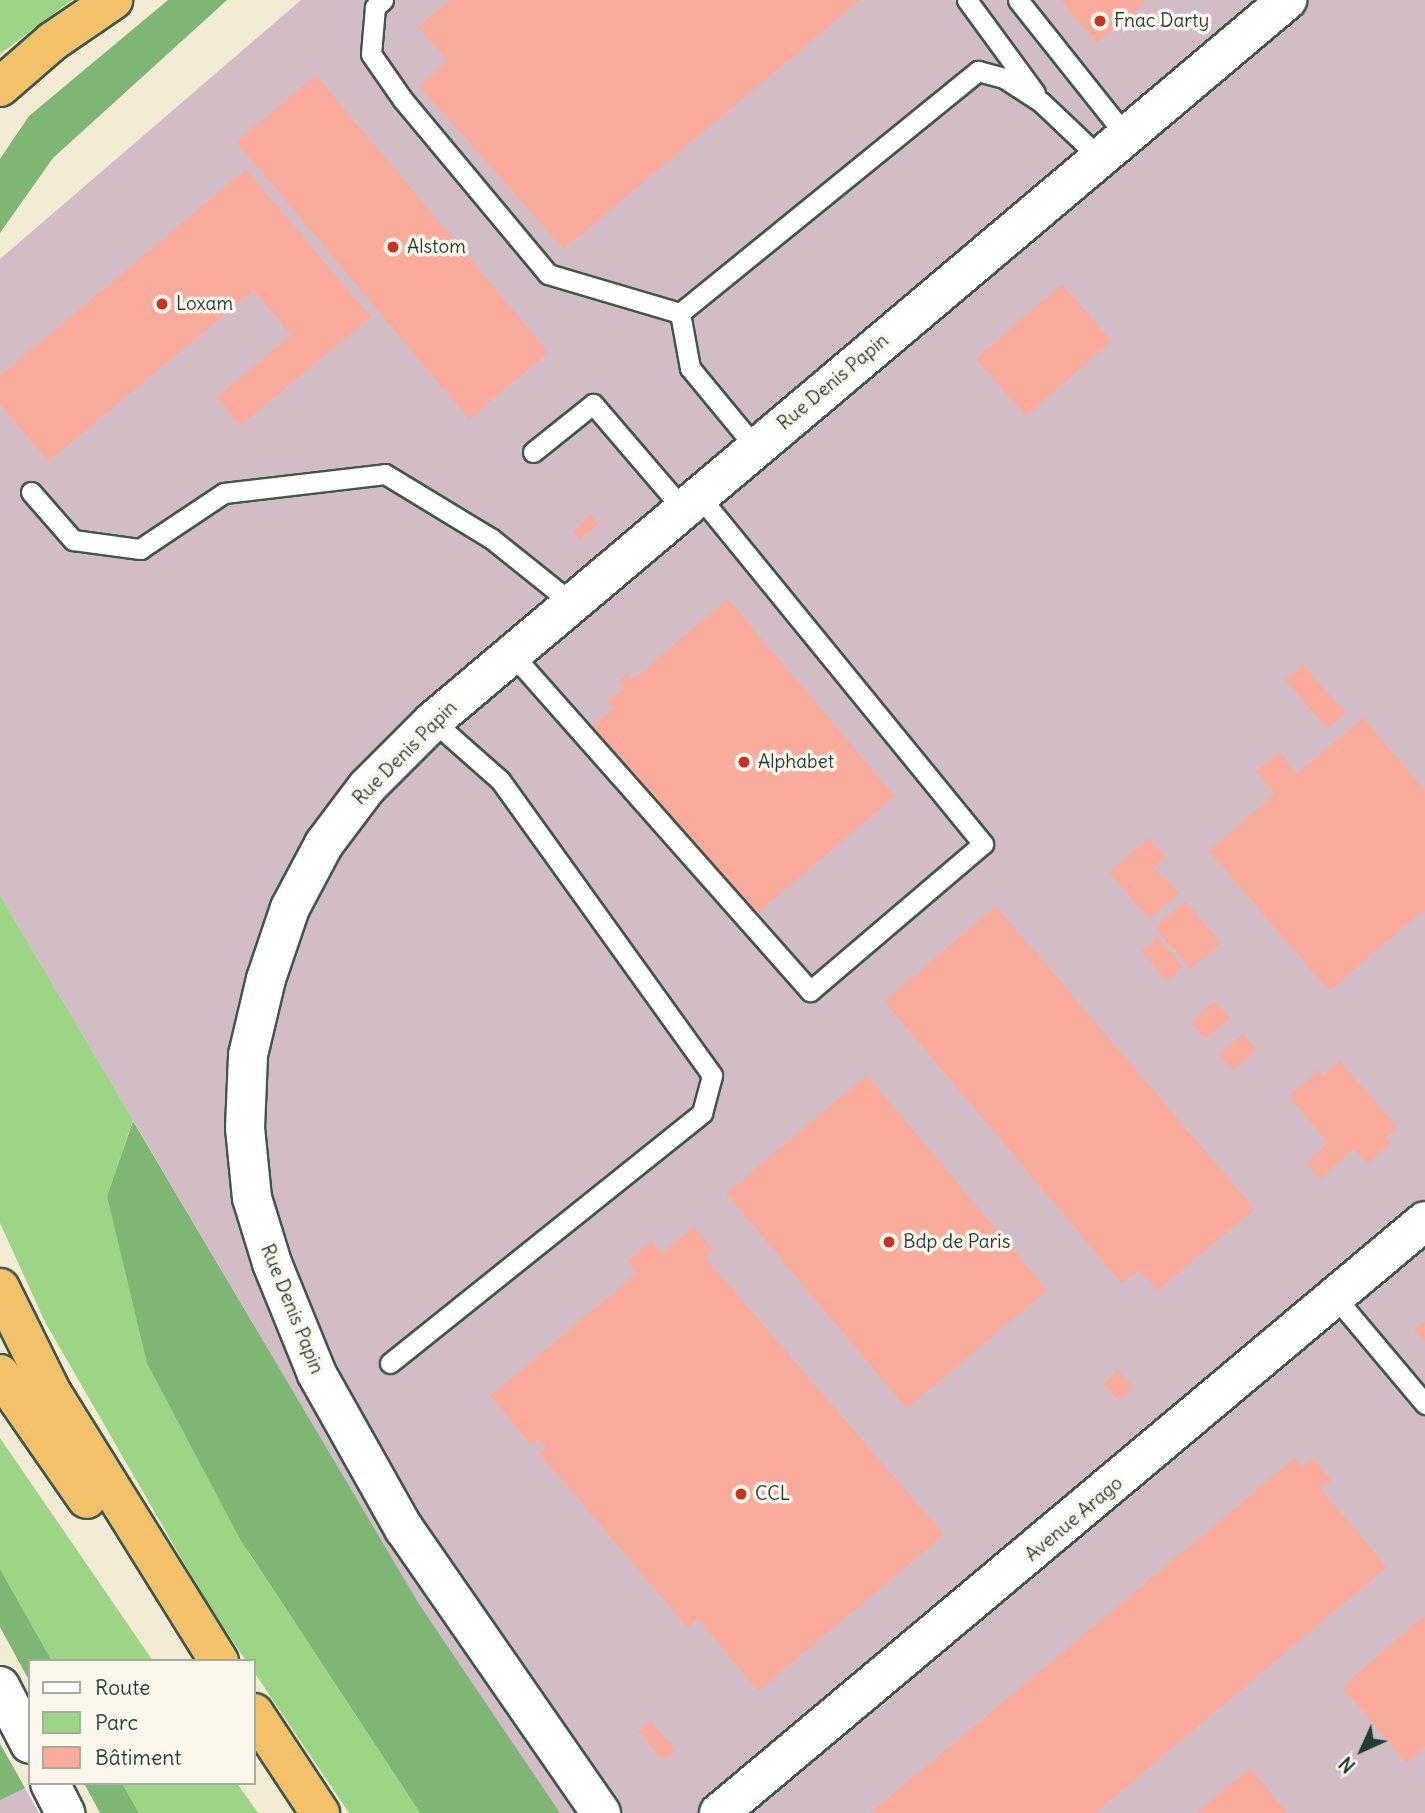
<!DOCTYPE html>
<meta charset="utf-8">
<style>
body{margin:0}
#map{position:relative;width:1425px;height:1813px;overflow:hidden;background:#f4ebd4;font-family:Delius,sans-serif}
div>[style]{position:absolute}
[style*='--x']{left:calc(var(--x)*1px);top:calc(var(--y)*1px);width:calc(var(--w)*1px);rotate:calc(var(--a)*1deg)}
.industrial>*{inset:0;background:#d2bdc7}
.green>*{inset:0;background:#9dd587}
.forest>*{inset:0;background:#7eb674}
.building>*{inset:0;background:#fbab9b;transform-origin:0 0}
.roads{filter:drop-shadow(2px 0 #3f574c) drop-shadow(-2px 0 #3f574c) drop-shadow(0 2px #3f574c) drop-shadow(0 -2px #3f574c)}
.service>*{height:19px;margin:-9.5px;padding:0 9.5px;transform-origin:9.5px;border-radius:9.5px;background:#fff}
.minor>*{height:38px;margin:-19px;padding:0 19px;transform-origin:19px;border-radius:19px;background:#fff}
.motorway>*{height:38px;margin:-19px;padding:0 19px;transform-origin:19px;border-radius:19px;background:#f3c26a}
.dots>*{width:19px;height:19px;translate:-50% -50%;box-sizing:border-box;border:4px solid #fbf7ec;border-radius:50%}
span{translate:-50% -50%;white-space:nowrap;text-align:center;line-height:1.15;-webkit-text-stroke:7px #fbf7ec;paint-order:stroke}
.poi-label{font-size:19px;color:#1f3d34}
.left{translate:0 -50%;text-align:left}
.street-label{font-size:19px;color:#1f3d34}
.legend{position:absolute;left:28px;top:1659px;width:228px;height:126px;box-sizing:border-box;background:#fbf7ec;border:2px solid #a3ada2;margin:0;padding:9px 12px;list-style:none;font-size:21px;color:#1f3d34}
.legend li{display:flex;align-items:center;gap:14px;height:35px}
.legend b{width:35px;border:2px solid #a3ada2}
.north{position:absolute;left:1327px;top:1715px;width:70px;height:70px;-webkit-text-stroke:5px #fbf7ec;paint-order:stroke;rotate:225deg;font-size:19px;font-weight:700;line-height:28px;text-align:center;color:#1f3d34}
.north::after{content:'';display:block;margin:auto;width:24px;height:32px;background:#1f3d34;clip-path:polygon(50% 0,100% 100%,50% 72%,0 100%)}
</style>
<div id="map">
<div class="industrial">
<i style="clip-path:polygon(301px 0,1425px 0,1425px 1813px,542px 1813px,0 895px,0 259px)"></i>
<i style="clip-path:polygon(0 1744px,25px 1788px,39px 1813px,0 1813px)"></i>
</div>
<div class="green">
<i style="clip-path:polygon(0 0,72px 0,0 54px)"></i>
<i style="clip-path:polygon(0 895px,133px 1120px,107px 1196px,249px 1553px,420px 1813px,349px 1813px,254px 1672px,254px 1661px,246px 1661px,206px 1601px,45px 1322px,0 1223px)"></i>
<i style="clip-path:polygon(0 1438px,153px 1661px,52px 1661px,0 1569px)"></i>
<i style="clip-path:polygon(122px 1783px,237px 1783px,258px 1813px,139px 1813px)"></i>
</div>
<div class="forest">
<i style="clip-path:polygon(168px 0,227px 0,53px 158px,0 233px,0 159px,29px 116px)"></i>
<i style="clip-path:polygon(133px 1121px,419px 1604px,560px 1813px,420px 1813px,240px 1539px,147px 1363px,107px 1196px)"></i>
<i style="clip-path:polygon(0 1569px,52px 1661px,30px 1661px,30px 1682px,0 1627px)"></i>
<i style="clip-path:polygon(0 1744px,25px 1788px,0 1800px)"></i>
<i style="clip-path:polygon(84px 1783px,122px 1783px,139px 1813px,100px 1813px)"></i>
</div>
<div class="building">
<i style="clip-path:polygon(450px 0,860px 0,564px 249px,419px 86px,448px 61px,418px 27px)"></i>
<i style="clip-path:polygon(1060px 0,1147px 0,1097px 43px)"></i>
<i style="left:316px;top:75px;width:362px;height:104px;rotate:50deg"></i>
<i style="clip-path:polygon(246px 169px,371px 317px,240px 426px,217px 397px,291px 335px,254px 290px,48px 462px,0 404px,0 376px)"></i>
<i style="left:1062px;top:284px;width:76px;height:114px;rotate:49deg"></i>
<i style="clip-path:polygon(591px 514px,599px 524px,579px 540px,573px 532px)"></i>
<i style="clip-path:polygon(728px 599px,895px 796px,753px 917px,592px 727px,613px 709px,607px 701px,625px 687px,619px 681px,627px 674px,632px 680px)"></i>
<i style="left:1303px;top:664px;width:65px;height:24px;rotate:49deg"></i>
<i style="clip-path:polygon(1363px 718px,1425px 790px,1425px 909px,1329px 991px,1209px 851px,1274px 794px,1256px 771px,1280px 752px,1297px 774px)"></i>
<i style="clip-path:polygon(1149px 838px,1166px 857px,1154px 868px,1180px 893px,1149px 919px,1109px 872px)"></i>
<i style="left:1185px;top:901px;width:55px;height:40px;rotate:49deg"></i>
<i style="clip-path:polygon(996px 906px,1255px 1209px,1158px 1290px,1139px 1270px,1122px 1284px,884px 1001px)"></i>
<i style="left:1158px;top:937px;width:40px;height:21px;rotate:51deg"></i>
<i style="left:1215px;top:1001px;width:23px;height:32px;rotate:49deg"></i>
<i style="left:1243px;top:1034px;width:21px;height:32px;rotate:49deg"></i>
<i style="clip-path:polygon(1340px 1061px,1398px 1128px,1386px 1137px,1391px 1143px,1367px 1164px,1354px 1149px,1320px 1179px,1306px 1163px,1328px 1143px,1289px 1096px,1319px 1070px,1324px 1075px)"></i>
<i style="left:867px;top:1075px;width:281px;height:184px;rotate:50deg"></i>
<i style="clip-path:polygon(694px 1227px,714px 1250px,705px 1257px,944px 1535px,758px 1691px,698px 1619px,688px 1628px,539px 1453px,546px 1447px,539px 1439px,532px 1445px,490px 1396px,637px 1273px,627px 1261px,651px 1241px,661px 1253px)"></i>
<i style="clip-path:polygon(1425px 1321px,1425px 1343px,1414px 1330px)"></i>
<i style="left:1118px;top:1370px;width:23px;height:20px;rotate:47deg"></i>
<i style="clip-path:polygon(1295px 1458px,1303px 1467px,1313px 1458px,1332px 1480px,1321px 1489px,1387px 1567px,1095px 1813px,870px 1813px)"></i>
<i style="clip-path:polygon(1425px 1615px,1425px 1747px,1407px 1763px,1342px 1687px)"></i>
<i style="left:650px;top:1721px;width:39px;height:16px;rotate:48deg"></i>
<i style="clip-path:polygon(1250px 1768px,1288px 1813px,1196px 1813px)"></i>
</div>
<div class="roads">
<div class="service">
<i style="--x:383;--y:0;--w:11;--a:139"></i>
<i style="--x:375;--y:7;--w:47;--a:94.9"></i>
<i style="--x:371;--y:54;--w:56;--a:55.2"></i>
<i style="--x:403;--y:100;--w:226;--a:50.2"></i>
<i style="--x:548;--y:274;--w:138;--a:16.5"></i>
<i style="--x:967;--y:0;--w:115;--a:53.8"></i>
<i style="--x:1018;--y:0;--w:174;--a:51.5"></i>
<i style="--x:756;--y:448;--w:104;--a:-129.5"></i>
<i style="--x:690;--y:368;--w:56;--a:-100.3"></i>
<i style="--x:680;--y:313;--w:384;--a:-39.1"></i>
<i style="--x:978;--y:71;--w:27;--a:15"></i>
<i style="--x:1004;--y:78;--w:44;--a:33"></i>
<i style="--x:1041;--y:102;--w:81;--a:43.5"></i>
<i style="--x:533;--y:452;--w:77;--a:-38.7"></i>
<i style="--x:593;--y:404;--w:138;--a:49.4"></i>
<i style="--x:31;--y:492;--w:64;--a:48.8"></i>
<i style="--x:73;--y:540;--w:68;--a:7.7"></i>
<i style="--x:140;--y:549;--w:101;--a:-33.7"></i>
<i style="--x:224;--y:493;--w:162;--a:-6.7"></i>
<i style="--x:385;--y:474;--w:125;--a:31.3"></i>
<i style="--x:492;--y:539;--w:102;--a:38.7"></i>
<i style="--x:512;--y:654;--w:450;--a:48.5"></i>
<i style="--x:810;--y:991;--w:227;--a:-40.4"></i>
<i style="--x:983;--y:844;--w:449;--a:-129.2"></i>
<i style="--x:1335;--y:1297;--w:140;--a:49.9"></i>
<i style="--x:390;--y:1363;--w:400;--a:-38.7"></i>
<i style="--x:702;--y:1113;--w:39;--a:-75"></i>
<i style="--x:712;--y:1075;--w:363;--a:-125.7"></i>
<i style="--x:500;--y:780;--w:89;--a:-138.6"></i>
</div>
<div class="minor">
<i style="--x:0;--y:1686;--w:65;--a:62.7"></i>
<i style="--x:50;--y:1783;--w:34;--a:63"></i>
<i style="--x:601;--y:1813;--w:346;--a:-124.7"></i>
<i style="--x:404;--y:1529;--w:178;--a:-119.3"></i>
<i style="--x:317;--y:1374;--w:120;--a:-112.1"></i>
<i style="--x:272;--y:1263;--w:68;--a:-107.1"></i>
<i style="--x:252;--y:1198;--w:70;--a:-95.7"></i>
<i style="--x:245;--y:1128;--w:73;--a:-87.6"></i>
<i style="--x:248;--y:1055;--w:78;--a:-76.7"></i>
<i style="--x:266;--y:979;--w:75;--a:-71.3"></i>
<i style="--x:290;--y:908;--w:72;--a:-62"></i>
<i style="--x:324;--y:844;--w:71;--a:-53"></i>
<i style="--x:367;--y:787;--w:93;--a:-45"></i>
<i style="--x:433;--y:721;--w:1118;--a:-40.17"></i>
<i style="--x:719;--y:1813;--w:921;--a:-39.98"></i>
</div>
<div class="motorway">
<i style="--x:0;--y:87;--w:70;--a:-41"></i>
<i style="--x:53;--y:41;--w:73;--a:-34.3"></i>
<i style="--x:0;--y:1288;--w:117;--a:63.7"></i>
<i style="--x:52;--y:1393;--w:316;--a:58.1"></i>
<i style="--x:0;--y:1374;--w:152;--a:55.2"></i>
<i style="--x:254;--y:1713;--w:120;--a:56.6"></i>
</div>
</div>
<div class="dots">
<i style="left:1100px;top:21px;background:#c8321e"></i>
<i style="left:393px;top:247px;background:#c8321e"></i>
<i style="left:162px;top:304px;background:#c8321e"></i>
<i style="left:744px;top:762px;background:#c8321e"></i>
<i style="left:889px;top:1242px;background:#c8321e"></i>
<i style="left:741px;top:1494px;background:#c8321e"></i>
</div>
<div class="poi-label">
<span class="left" style="left:1114px;top:21px">Fnac Darty</span>
<span class="left" style="left:407px;top:247px">Alstom</span>
<span class="left" style="left:176px;top:304px">Loxam</span>
<span class="left" style="left:758px;top:762px">Alphabet</span>
<span class="left" style="left:903px;top:1242px">Bdp de Paris</span>
<span class="left" style="left:755px;top:1494px">CCL</span>
</div>
<div class="street-label">
<span style="left:833px;top:382px;rotate:-40deg">Rue Denis Papin</span>
<span style="left:405px;top:753px;rotate:-45deg">Rue Denis Papin</span>
<span style="left:292px;top:1309px;rotate:68deg">Rue Denis Papin</span>
<span style="left:1074px;top:1519px;rotate:-40deg">Avenue Arago</span>
</div>
<ul class="legend">
<li><b style="height:9px;background:#fff"></b>Route</li>
<li><b style="height:19px;background:#9dd587"></b>Parc</li>
<li><b style="height:19px;background:#fbab9b"></b>Bâtiment</li>
</ul>
<div class="north">N</div>
</div>
